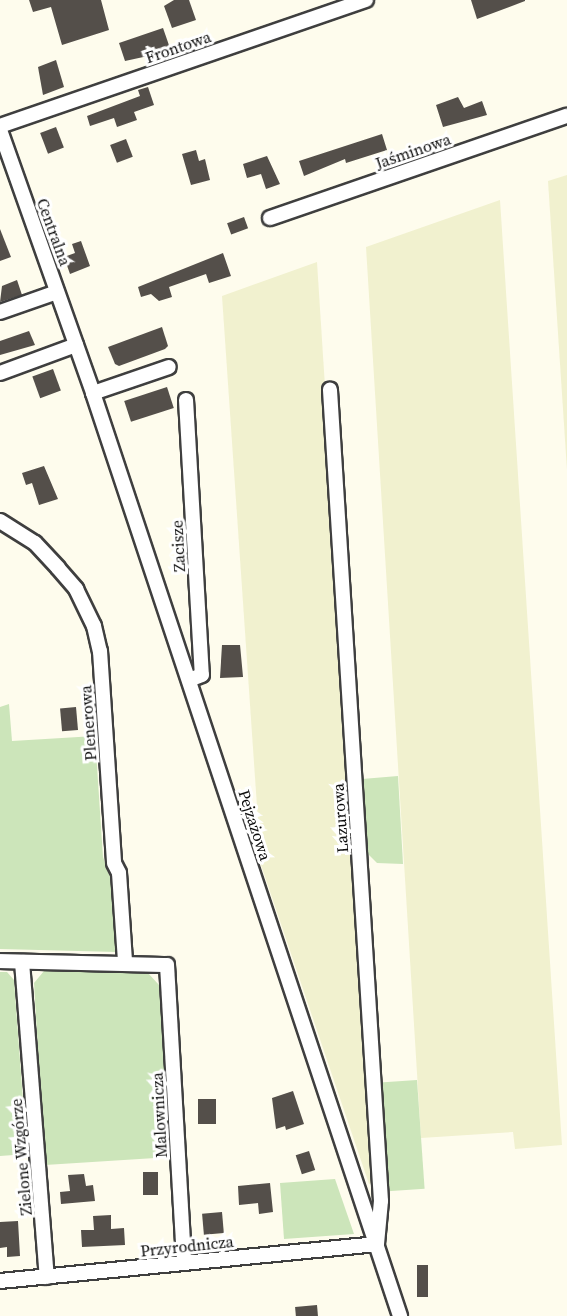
<!DOCTYPE html>
<meta charset="utf-8">
<style>
body{margin:0}
#map{position:relative;width:567px;height:1316px;overflow:hidden;background:#fefced;font-family:"Source Serif 4",serif}
div>[style]{position:absolute}
[style*='--x']{left:calc(var(--x)*1px);top:calc(var(--y)*1px);width:calc(var(--w)*1px);rotate:calc(var(--a)*1deg)}
.farmland>*{inset:0;background:#f1f1cf}
.green>*{inset:0;background:#cce5ba;transform-origin:0 0}
.building>*{inset:0;background:#544f4a;transform-origin:0 0}
.roads{filter:drop-shadow(2px 0 #3f3f3f) drop-shadow(-2px 0 #3f3f3f) drop-shadow(0 2px #3f3f3f) drop-shadow(0 -2px #3f3f3f)}
.minor>*{height:14px;margin:-7px;padding:0 7px;transform-origin:7px;border-radius:7px;background:#fff}
span{translate:-50% -50%;white-space:nowrap;text-align:center;line-height:1.15;-webkit-text-stroke:6px #fff;paint-order:stroke}
.street-label{font-size:16px;color:#0c0c0c}
</style>
<div id="map">
<div class="farmland">
<i style="clip-path:polygon(567px 175px,567px 470px,548px 181px)"></i>
<i style="clip-path:polygon(500px 200px,562px 1145px,515px 1149px,513px 1132px,421px 1138px,366px 247px)"></i>
<i style="clip-path:polygon(317px 262px,376px 1182px,369px 1184px,261px 865px,222px 296px)"></i>
</div>
<div class="green">
<i style="clip-path:polygon(9px 704px,12px 741px,95px 736px,103px 857px,111px 879px,117px 952px,0 949px,0 707px)"></i>
<i style="clip-path:polygon(398px 776px,403px 864px,377px 863px,366px 852px,362px 779px)"></i>
<i style="clip-path:polygon(44px 971px,148px 973px,159px 985px,171px 1157px,45px 1165px,34px 983px)"></i>
<i style="clip-path:polygon(0 972px,7px 972px,14px 980px,27px 1154px,0 1156px)"></i>
<i style="left:417px;top:1080px;width:109px;height:37px;rotate:86deg"></i>
<i style="clip-path:polygon(335px 1179px,354px 1234px,284px 1239px,280px 1183px)"></i>
</div>
<div class="building">
<i style="clip-path:polygon(29px 0,101px 0,109px 30px,62px 45px,51px 7px,33px 12px)"></i>
<i style="clip-path:polygon(174px 0,189px 0,196px 20px,172px 28px,164px 6px)"></i>
<i style="clip-path:polygon(471px 0,525px 0,525px 1px,477px 19px)"></i>
<i style="clip-path:polygon(163px 28px,171px 51px,125px 61px,119px 43px)"></i>
<i style="clip-path:polygon(56px 60px,64px 87px,43px 95px,38px 67px)"></i>
<i style="clip-path:polygon(148px 87px,154px 105px,134px 112px,137px 120px,117px 127px,114px 118px,90px 126px,87px 116px,140px 96px,138px 90px)"></i>
<i style="clip-path:polygon(458px 97px,464px 108px,482px 101px,487px 115px,443px 127px,436px 105px)"></i>
<i style="left:56px;top:127px;width:22px;height:17px;rotate:69deg"></i>
<i style="clip-path:polygon(382px 134px,387px 150px,346px 163px,345px 159px,304px 176px,299px 161px)"></i>
<i style="left:126px;top:139px;width:19px;height:17px;rotate:69deg"></i>
<i style="clip-path:polygon(196px 150px,199px 161px,205px 159px,210px 180px,191px 185px,182px 154px)"></i>
<i style="clip-path:polygon(267px 156px,280px 184px,266px 189px,261px 174px,247px 178px,243px 164px)"></i>
<i style="left:244px;top:217px;width:12px;height:18px;rotate:70deg"></i>
<i style="clip-path:polygon(0 229px,11px 257px,0 261px)"></i>
<i style="clip-path:polygon(81px 241px,90px 266px,70px 274px,64px 257px,75px 253px,72px 244px)"></i>
<i style="clip-path:polygon(223px 253px,231px 276px,209px 283px,206px 274px,169px 287px,172px 297px,159px 301px,151px 294px,141px 297px,138px 287px)"></i>
<i style="clip-path:polygon(17px 280px,22px 295px,0 302px,2px 286px)"></i>
<i style="clip-path:polygon(162px 327px,168px 346px,165px 349px,119px 366px,115px 364px,108px 347px)"></i>
<i style="clip-path:polygon(29px 331px,35px 345px,0 355px,0 341px)"></i>
<i style="left:53px;top:369px;width:23px;height:22px;rotate:70deg"></i>
<i style="left:167px;top:387px;width:22px;height:45px;rotate:72deg"></i>
<i style="clip-path:polygon(44px 466px,58px 499px,39px 505px,32px 483px,26px 485px,22px 473px)"></i>
<i style="clip-path:polygon(222px 645px,240px 645px,243px 677px,220px 678px)"></i>
<i style="left:76px;top:707px;width:23px;height:16px;rotate:85deg"></i>
<i style="clip-path:polygon(293px 1091px,304px 1124px,286px 1130px,285px 1126px,276px 1129px,272px 1098px)"></i>
<i style="left:198px;top:1099px;width:18px;height:25px"></i>
<i style="left:309px;top:1151px;width:20px;height:14px;rotate:72deg"></i>
<i style="left:143px;top:1172px;width:15px;height:23px"></i>
<i style="clip-path:polygon(84px 1174px,86px 1186px,93px 1185px,95px 1201px,61px 1204px,60px 1192px,70px 1191px,68px 1175px)"></i>
<i style="clip-path:polygon(270px 1183px,273px 1212px,259px 1214px,258px 1203px,239px 1205px,238px 1186px)"></i>
<i style="left:222px;top:1212px;width:21px;height:20px;rotate:85deg"></i>
<i style="clip-path:polygon(111px 1215px,111px 1229px,124px 1228px,125px 1245px,82px 1247px,81px 1230px,94px 1230px,93px 1216px)"></i>
<i style="clip-path:polygon(18px 1221px,20px 1256px,7px 1257px,7px 1247px,0 1248px,0 1222px)"></i>
<i style="left:417px;top:1265px;width:11px;height:32px"></i>
<i style="left:317px;top:1305px;width:11px;height:22px;rotate:85deg"></i>
</div>
<div class="roads">
<div class="minor">
<i style="--x:0;--y:126;--w:387;--a:-19"></i>
<i style="--x:0;--y:130;--w:279;--a:70.5"></i>
<i style="--x:93;--y:393;--w:973;--a:71.6"></i>
<i style="--x:270;--y:218;--w:314;--a:-19"></i>
<i style="--x:0;--y:312;--w:60;--a:-19.3"></i>
<i style="--x:0;--y:373;--w:81;--a:-20.2"></i>
<i style="--x:93;--y:393;--w:80;--a:-18.9"></i>
<i style="--x:186;--y:400;--w:275;--a:86.7"></i>
<i style="--x:202;--y:675;--w:14;--a:159"></i>
<i style="--x:0;--y:521;--w:41;--a:32.2"></i>
<i style="--x:35;--y:543;--w:34;--a:47"></i>
<i style="--x:58;--y:568;--w:28;--a:49"></i>
<i style="--x:76;--y:589;--w:41;--a:64.1"></i>
<i style="--x:94;--y:626;--w:26;--a:77"></i>
<i style="--x:100;--y:651;--w:212;--a:86.2"></i>
<i style="--x:114;--y:863;--w:11;--a:63"></i>
<i style="--x:119;--y:873;--w:89;--a:86.1"></i>
<i style="--x:0;--y:961;--w:167;--a:1.4"></i>
<i style="--x:167;--y:965;--w:298;--a:86.7"></i>
<i style="--x:22;--y:962;--w:316;--a:85.5"></i>
<i style="--x:0;--y:1281;--w:379;--a:-5.6"></i>
<i style="--x:377;--y:1244;--w:43;--a:-84.7"></i>
<i style="--x:381;--y:1201;--w:813;--a:-93.6"></i>
</div>
</div>
<div class="street-label">
<span style="left:178px;top:47px;rotate:-19deg">Frontowa</span>
<span style="left:413px;top:151px;rotate:-19deg">Jaśminowa</span>
<span style="left:54px;top:232px;rotate:70deg">Centralna</span>
<span style="left:178px;top:546px;rotate:-93deg">Zacisze</span>
<span style="left:88px;top:723px;rotate:-94deg">Plenerowa</span>
<span style="left:340px;top:818px;rotate:-94deg">Lazurowa</span>
<span style="left:255px;top:825px;rotate:72deg">Pejzażowa</span>
<span style="left:159px;top:1115px;rotate:-93deg">Malownicza</span>
<span style="left:21px;top:1157px;rotate:-95deg">Zielone Wzgórze</span>
<span style="left:187px;top:1246px;rotate:-6deg">Przyrodnicza</span>
</div>
</div>
